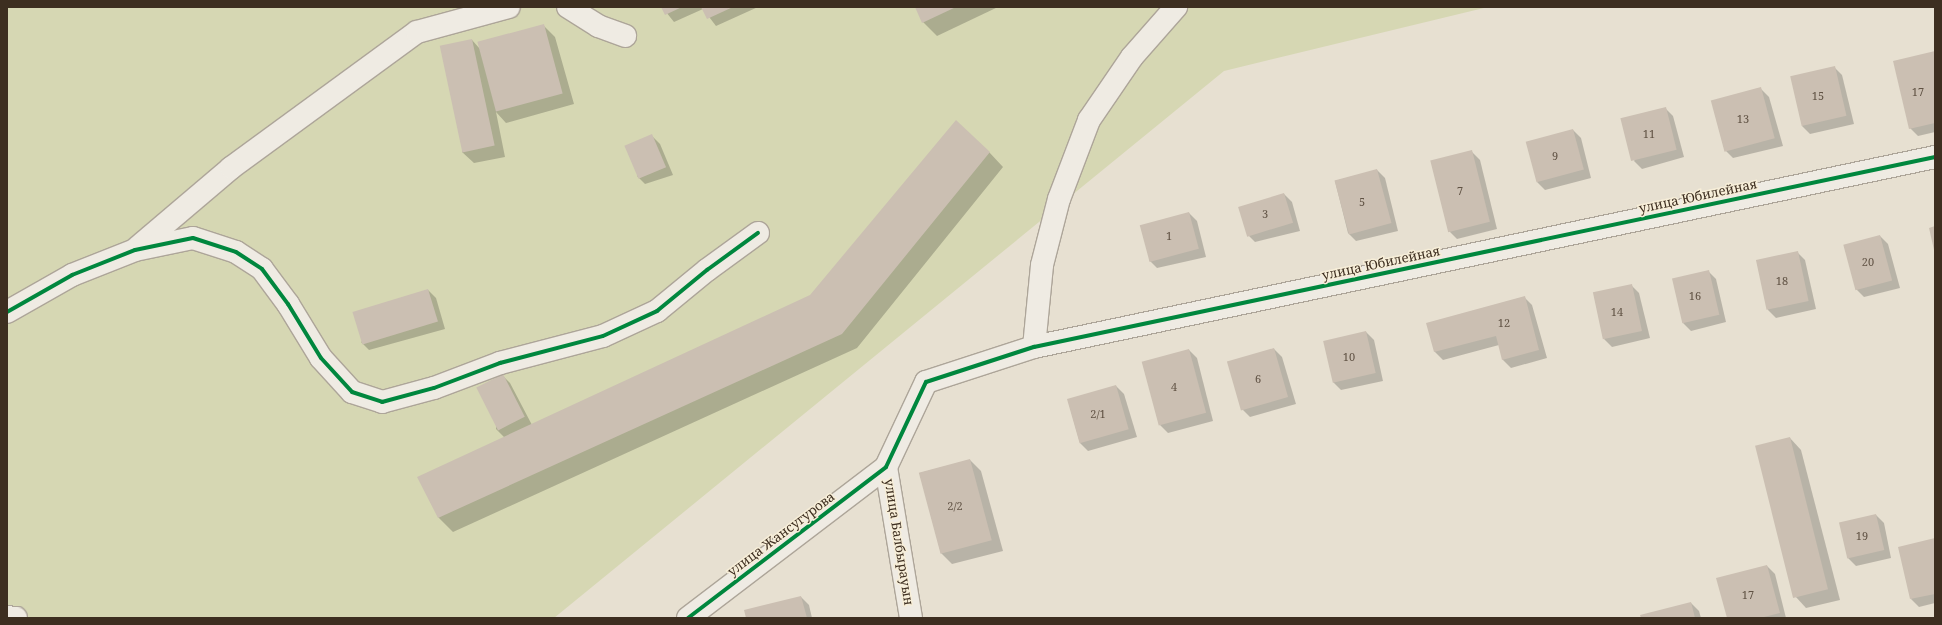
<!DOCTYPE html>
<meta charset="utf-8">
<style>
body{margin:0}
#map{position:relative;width:1942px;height:625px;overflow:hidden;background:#e7e0d1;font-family:"Noto Serif",serif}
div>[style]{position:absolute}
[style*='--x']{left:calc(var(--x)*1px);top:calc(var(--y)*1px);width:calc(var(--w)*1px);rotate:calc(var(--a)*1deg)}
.green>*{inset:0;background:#d6d7b3}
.shadow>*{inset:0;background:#0003}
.building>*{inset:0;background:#cbbfb2;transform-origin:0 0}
.roads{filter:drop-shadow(1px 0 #ada599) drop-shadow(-1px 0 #ada599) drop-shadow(0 1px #ada599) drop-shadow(0 -1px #ada599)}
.street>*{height:22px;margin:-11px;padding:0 11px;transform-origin:11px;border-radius:11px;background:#efebe3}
.cycleway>*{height:4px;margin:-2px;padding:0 2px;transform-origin:2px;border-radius:2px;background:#00873e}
span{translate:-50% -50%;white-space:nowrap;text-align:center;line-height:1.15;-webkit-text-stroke:3px #f7eed8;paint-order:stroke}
.number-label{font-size:11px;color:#605244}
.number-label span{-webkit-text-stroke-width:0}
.street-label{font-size:13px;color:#3d2e20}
.frame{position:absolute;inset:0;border:8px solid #3d2e20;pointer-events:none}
</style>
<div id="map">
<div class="green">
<i style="clip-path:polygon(7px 7px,1488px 7px,1224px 71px,554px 618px,7px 618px)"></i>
</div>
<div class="shadow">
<i style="clip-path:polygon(662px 7px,758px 7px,716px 26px,703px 9px,674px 22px)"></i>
<i style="clip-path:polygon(916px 7px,998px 7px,937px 36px,923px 22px)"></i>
<i style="clip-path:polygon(544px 26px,555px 37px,574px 104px,506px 123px,496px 112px,505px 157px,474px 163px,462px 152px,472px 40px,480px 49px)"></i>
<i style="clip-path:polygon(1935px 52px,1935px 132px,1918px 136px,1910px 128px)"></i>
<i style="clip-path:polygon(1834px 67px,1842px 75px,1854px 124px,1810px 134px,1802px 126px)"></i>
<i style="clip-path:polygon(1761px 89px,1769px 97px,1783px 146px,1733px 158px,1725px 150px)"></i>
<i style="clip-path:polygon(1665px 108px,1673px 116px,1684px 157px,1642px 169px,1634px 161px)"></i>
<i style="clip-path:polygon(1573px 130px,1581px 138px,1591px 178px,1545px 190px,1537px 182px)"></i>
<i style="clip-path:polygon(652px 136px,660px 144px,673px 175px,645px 184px,637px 176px)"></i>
<i style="clip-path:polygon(989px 152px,1003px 167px,857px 348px,453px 532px,438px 517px,505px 438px,496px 429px,502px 375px,510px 383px,532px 425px,811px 296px)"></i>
<i style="clip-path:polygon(1472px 152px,1480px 160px,1497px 229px,1457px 239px,1449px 231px)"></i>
<i style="clip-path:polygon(1377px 170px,1385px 178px,1398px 231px,1356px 241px,1348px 233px,1335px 181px)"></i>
<i style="clip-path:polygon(1284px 194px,1292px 202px,1300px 231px,1255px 242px,1247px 234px)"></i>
<i style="clip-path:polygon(1189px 213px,1197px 221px,1206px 257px,1157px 268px,1149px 260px)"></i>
<i style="clip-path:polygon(1880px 236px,1888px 244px,1900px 288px,1864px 297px,1856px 289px)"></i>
<i style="clip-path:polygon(1797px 252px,1805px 260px,1816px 309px,1776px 318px,1768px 310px,1757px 261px)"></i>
<i style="clip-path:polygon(1708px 271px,1716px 279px,1726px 322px,1691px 331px,1683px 323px)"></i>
<i style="clip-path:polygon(1631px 285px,1639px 293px,1650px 338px,1612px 347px,1604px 339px)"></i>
<i style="clip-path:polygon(428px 290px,436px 298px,445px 329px,369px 350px,361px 342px)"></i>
<i style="clip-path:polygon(1524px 297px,1532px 305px,1547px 358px,1511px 368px,1503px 360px,1499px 345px,1443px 360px,1435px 352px,1428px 324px)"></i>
<i style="clip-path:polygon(1366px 332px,1374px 340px,1383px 381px,1341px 390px,1333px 382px)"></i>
<i style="clip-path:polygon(1274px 349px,1282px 357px,1296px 404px,1250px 417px,1242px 409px)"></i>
<i style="clip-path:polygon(1189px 350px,1197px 358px,1213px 421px,1168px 433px,1160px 425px,1144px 362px)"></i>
<i style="clip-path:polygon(1116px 386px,1124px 394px,1137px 437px,1088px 451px,1080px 443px,1068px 400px)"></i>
<i style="clip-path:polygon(1790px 438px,1801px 450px,1840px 600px,1806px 608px,1795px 596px)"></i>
<i style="clip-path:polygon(970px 460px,981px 471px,1003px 551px,952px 564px,941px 553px,920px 473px)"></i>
<i style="clip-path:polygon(1876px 515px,1884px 523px,1891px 558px,1856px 566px,1848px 558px)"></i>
<i style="clip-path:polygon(1935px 539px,1935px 603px,1919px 607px,1911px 599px)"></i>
<i style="clip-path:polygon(1767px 566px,1775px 574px,1786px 618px,1728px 618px)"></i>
<i style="clip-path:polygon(801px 597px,809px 605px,812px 618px,747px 618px)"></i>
<i style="clip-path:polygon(1691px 603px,1699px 611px,1701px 618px,1642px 618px)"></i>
</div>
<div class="building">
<i style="clip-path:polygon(661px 7px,682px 7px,665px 15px)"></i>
<i style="clip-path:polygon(701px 7px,733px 7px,707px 19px)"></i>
<i style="clip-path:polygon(915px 7px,956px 7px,922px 23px)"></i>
<i style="left:544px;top:24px;width:72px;height:69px;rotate:75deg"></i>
<i style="left:472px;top:39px;width:109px;height:33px;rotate:78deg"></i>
<i style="clip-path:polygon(1935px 51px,1935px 123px,1909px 129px,1893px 61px)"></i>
<i style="left:1835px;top:66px;width:51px;height:46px;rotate:77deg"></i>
<i style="left:1761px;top:87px;width:53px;height:52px;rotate:75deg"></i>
<i style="left:1666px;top:107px;width:44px;height:47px;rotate:76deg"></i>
<i style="clip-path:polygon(956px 120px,990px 152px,842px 334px,438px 518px,417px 477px,810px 295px)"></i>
<i style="left:1573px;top:129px;width:42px;height:49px;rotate:75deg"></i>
<i style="left:652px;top:134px;width:36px;height:30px;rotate:67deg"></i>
<i style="left:1472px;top:150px;width:74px;height:43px;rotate:76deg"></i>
<i style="left:1377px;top:169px;width:56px;height:44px;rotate:75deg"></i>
<i style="left:1284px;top:193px;width:31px;height:48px;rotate:73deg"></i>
<i style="left:1189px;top:212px;width:38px;height:51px;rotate:75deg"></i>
<i style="clip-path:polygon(1935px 226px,1935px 250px,1934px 250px,1929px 228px)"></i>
<i style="left:1880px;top:235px;width:47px;height:38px;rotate:75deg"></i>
<i style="left:1798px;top:251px;width:51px;height:43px;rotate:78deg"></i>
<i style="left:1709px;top:270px;width:46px;height:38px;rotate:77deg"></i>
<i style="left:1632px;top:284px;width:48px;height:40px;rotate:78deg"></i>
<i style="left:428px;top:289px;width:34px;height:79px;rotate:73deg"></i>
<i style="clip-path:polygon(1525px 296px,1539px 350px,1502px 360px,1496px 336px,1434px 352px,1426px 323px)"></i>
<i style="left:1366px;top:331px;width:43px;height:44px;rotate:77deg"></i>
<i style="left:1274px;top:348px;width:51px;height:49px;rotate:74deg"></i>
<i style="left:1189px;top:349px;width:66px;height:49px;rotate:75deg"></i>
<i style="left:503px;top:374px;width:48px;height:30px;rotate:63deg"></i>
<i style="left:1116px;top:385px;width:46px;height:51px;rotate:74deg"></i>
<i style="left:1790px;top:437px;width:157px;height:36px;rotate:76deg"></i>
<i style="left:970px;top:459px;width:84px;height:53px;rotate:75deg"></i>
<i style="left:1876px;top:514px;width:37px;height:38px;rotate:77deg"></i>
<i style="clip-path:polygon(1935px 538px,1935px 594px,1910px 599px,1898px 547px)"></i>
<i style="clip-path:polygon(1767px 565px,1780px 613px,1760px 618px,1727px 618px,1716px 578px)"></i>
<i style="clip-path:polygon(801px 596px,807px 618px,746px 618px,744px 610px)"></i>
<i style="clip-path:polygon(1691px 602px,1695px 618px,1641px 618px,1640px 615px)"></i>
</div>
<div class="roads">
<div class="street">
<i style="--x:568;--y:7;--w:36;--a:32"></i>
<i style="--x:598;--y:26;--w:29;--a:20"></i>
<i style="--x:138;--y:247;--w:122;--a:-40.3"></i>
<i style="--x:231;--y:168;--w:230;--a:-36.2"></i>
<i style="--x:417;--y:32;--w:95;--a:-15.2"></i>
<i style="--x:7;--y:312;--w:75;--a:-29.6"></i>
<i style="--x:72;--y:275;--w:68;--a:-21.6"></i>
<i style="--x:135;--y:250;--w:59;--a:-11.7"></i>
<i style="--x:193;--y:238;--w:45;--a:18"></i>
<i style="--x:236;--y:252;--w:31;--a:33"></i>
<i style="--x:262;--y:269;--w:44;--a:53.4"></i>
<i style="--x:288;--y:304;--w:63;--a:58.6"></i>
<i style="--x:321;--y:358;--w:46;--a:47.6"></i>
<i style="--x:352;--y:392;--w:32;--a:18"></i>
<i style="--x:382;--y:402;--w:54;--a:-15.1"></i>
<i style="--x:434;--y:388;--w:71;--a:-20.7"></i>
<i style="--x:500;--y:363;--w:106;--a:-14.7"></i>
<i style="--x:603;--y:336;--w:60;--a:-24.8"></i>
<i style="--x:657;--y:311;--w:65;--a:-39.4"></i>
<i style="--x:707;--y:270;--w:63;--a:-36"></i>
<i style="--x:1034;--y:347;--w:82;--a:-84.4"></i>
<i style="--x:1042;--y:265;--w:68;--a:-75.6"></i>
<i style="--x:1059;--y:199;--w:85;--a:-69.2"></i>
<i style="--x:1089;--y:120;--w:76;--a:-55.7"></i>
<i style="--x:1132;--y:57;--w:67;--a:-48.7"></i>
<i style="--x:886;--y:467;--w:153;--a:80.6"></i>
<i style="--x:7;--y:617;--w:9;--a:6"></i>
<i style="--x:688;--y:618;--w:249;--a:-37.3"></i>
<i style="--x:886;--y:467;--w:94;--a:-64.8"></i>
<i style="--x:926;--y:382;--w:114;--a:-18"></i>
<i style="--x:1034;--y:347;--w:921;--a:-11.91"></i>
</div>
</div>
<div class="cycleway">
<i style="--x:7;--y:312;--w:75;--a:-29.6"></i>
<i style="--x:72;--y:275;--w:68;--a:-21.6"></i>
<i style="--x:135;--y:250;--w:59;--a:-11.7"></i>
<i style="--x:193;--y:238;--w:45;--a:18"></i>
<i style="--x:236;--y:252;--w:31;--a:33"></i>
<i style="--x:262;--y:269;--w:44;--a:53.4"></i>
<i style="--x:288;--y:304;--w:63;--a:58.6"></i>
<i style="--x:321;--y:358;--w:46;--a:47.6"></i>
<i style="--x:352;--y:392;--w:32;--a:18"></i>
<i style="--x:382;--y:402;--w:54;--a:-15.1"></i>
<i style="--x:434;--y:388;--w:71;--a:-20.7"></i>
<i style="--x:500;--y:363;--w:106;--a:-14.7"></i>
<i style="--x:603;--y:336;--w:60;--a:-24.8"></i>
<i style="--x:657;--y:311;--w:65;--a:-39.4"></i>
<i style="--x:707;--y:270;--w:63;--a:-36"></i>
<i style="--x:688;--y:618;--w:249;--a:-37.3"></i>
<i style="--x:886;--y:467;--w:94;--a:-64.8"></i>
<i style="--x:926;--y:382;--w:114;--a:-18"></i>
<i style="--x:1034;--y:347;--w:921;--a:-11.91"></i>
</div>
<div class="number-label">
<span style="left:1918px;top:92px">17</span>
<span style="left:1818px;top:96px">15</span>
<span style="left:1743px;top:119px">13</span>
<span style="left:1649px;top:134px">11</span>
<span style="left:1555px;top:156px">9</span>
<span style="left:1460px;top:191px">7</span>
<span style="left:1362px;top:202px">5</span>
<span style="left:1265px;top:214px">3</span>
<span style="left:1169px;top:236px">1</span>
<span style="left:1868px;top:262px">20</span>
<span style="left:1782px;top:281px">18</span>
<span style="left:1695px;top:296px">16</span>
<span style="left:1617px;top:312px">14</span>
<span style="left:1504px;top:323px">12</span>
<span style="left:1349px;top:357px">10</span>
<span style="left:1258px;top:379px">6</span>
<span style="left:1174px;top:387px">4</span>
<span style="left:1098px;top:414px">2/1</span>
<span style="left:955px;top:506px">2/2</span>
<span style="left:1862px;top:536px">19</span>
<span style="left:1748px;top:595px">17</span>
</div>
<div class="street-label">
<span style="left:1698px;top:196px;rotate:-12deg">улица Юбилейная</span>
<span style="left:1381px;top:263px;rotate:-12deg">улица Юбилейная</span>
<span style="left:781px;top:534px;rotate:-37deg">улица Жансугурова</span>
<span style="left:899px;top:542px;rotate:81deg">улица Балбырауын</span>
</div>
<div class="frame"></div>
</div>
